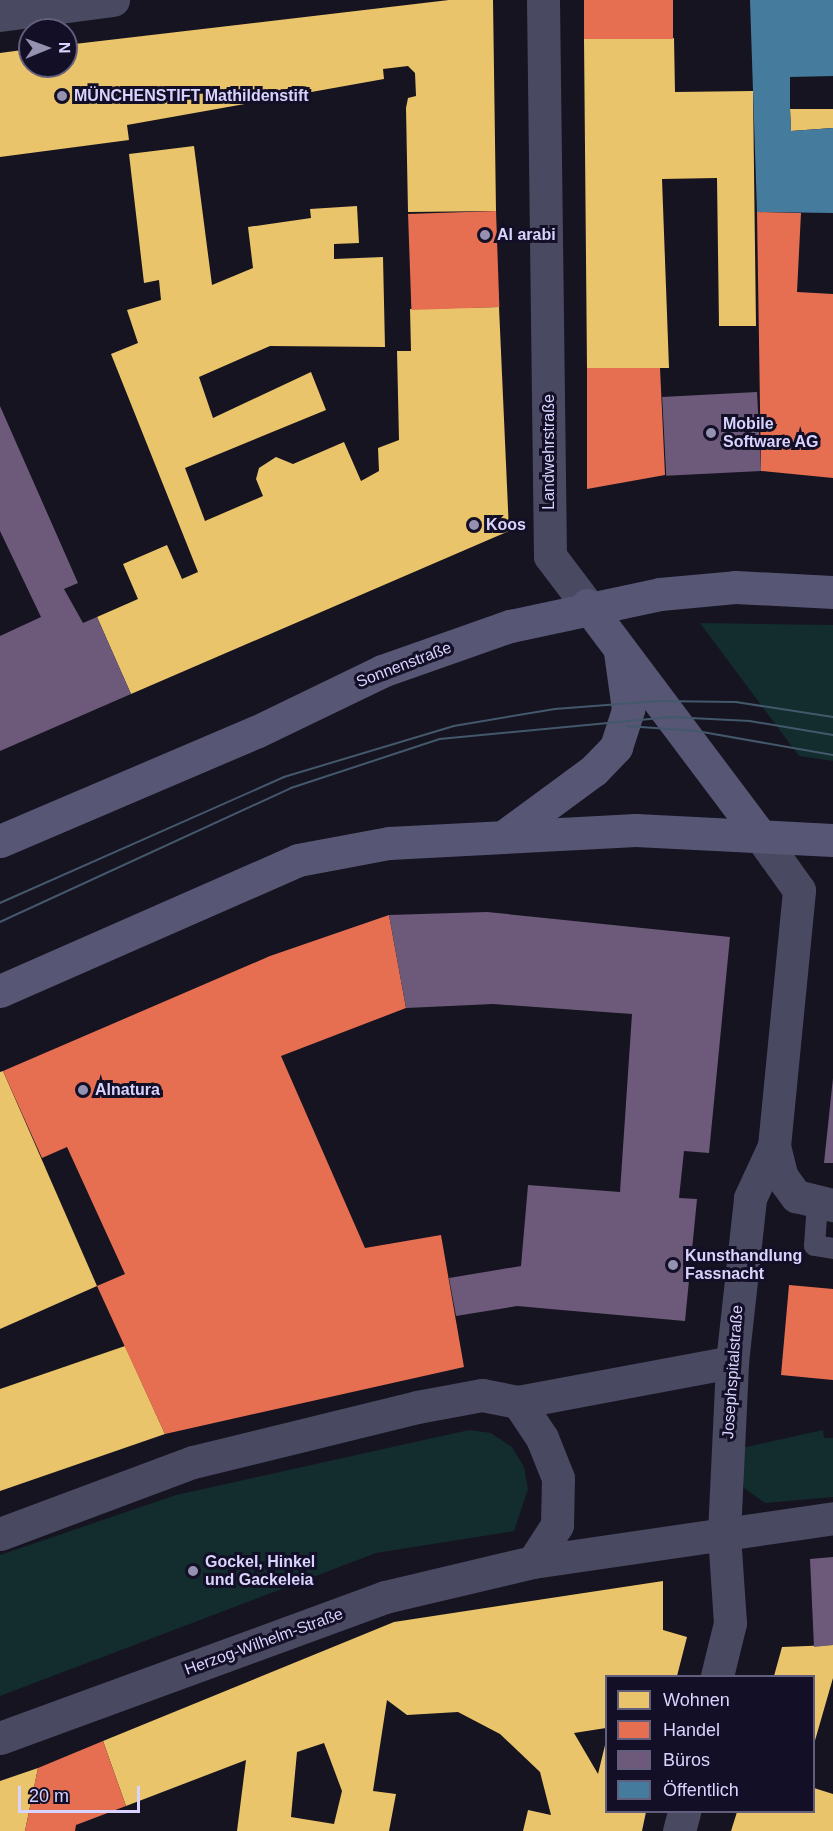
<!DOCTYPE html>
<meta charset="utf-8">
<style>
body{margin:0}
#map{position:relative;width:833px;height:1831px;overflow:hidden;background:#161421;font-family:Arial,sans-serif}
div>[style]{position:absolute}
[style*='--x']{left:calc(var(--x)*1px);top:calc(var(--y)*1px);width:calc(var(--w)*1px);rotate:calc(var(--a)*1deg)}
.green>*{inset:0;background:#132c2d}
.homes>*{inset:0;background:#e9c46a}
.shops>*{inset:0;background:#e76f51;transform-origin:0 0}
.offices>*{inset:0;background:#6d597a;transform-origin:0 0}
.public>*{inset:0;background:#457b9d}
.lane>*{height:21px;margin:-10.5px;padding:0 10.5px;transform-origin:10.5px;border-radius:10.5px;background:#4a4962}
.street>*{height:33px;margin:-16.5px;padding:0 16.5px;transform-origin:16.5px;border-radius:16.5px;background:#4a4962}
.secondary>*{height:33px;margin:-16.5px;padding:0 16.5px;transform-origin:16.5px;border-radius:16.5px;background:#575674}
.tram>*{height:1.5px;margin:-0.75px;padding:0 0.75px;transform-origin:0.75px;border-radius:0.75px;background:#43596b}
.dots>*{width:16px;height:16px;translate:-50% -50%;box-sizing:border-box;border:3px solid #130f26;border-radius:50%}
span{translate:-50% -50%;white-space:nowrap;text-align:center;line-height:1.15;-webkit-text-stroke:6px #130f26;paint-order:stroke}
.poi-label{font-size:16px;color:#d9d4ff;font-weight:700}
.left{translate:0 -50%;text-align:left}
.street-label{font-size:16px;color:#d9d4ff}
.legend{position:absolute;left:605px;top:1675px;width:210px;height:138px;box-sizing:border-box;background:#130f26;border:2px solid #625e7d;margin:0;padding:8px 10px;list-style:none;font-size:18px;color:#d9d4ff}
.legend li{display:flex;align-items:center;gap:12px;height:30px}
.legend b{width:30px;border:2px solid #625e7d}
.north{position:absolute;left:18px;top:18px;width:60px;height:60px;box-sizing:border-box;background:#130f26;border:2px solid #625e7d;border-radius:50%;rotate:89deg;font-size:16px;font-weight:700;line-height:24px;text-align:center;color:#d9d4ff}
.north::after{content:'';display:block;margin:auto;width:21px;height:27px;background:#9591b1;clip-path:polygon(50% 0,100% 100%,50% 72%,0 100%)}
.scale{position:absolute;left:18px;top:1786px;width:122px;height:27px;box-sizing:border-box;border:3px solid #d9d4ff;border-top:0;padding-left:8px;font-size:18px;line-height:21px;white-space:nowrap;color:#d9d4ff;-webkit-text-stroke:4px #130f26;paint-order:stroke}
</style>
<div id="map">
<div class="green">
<i style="clip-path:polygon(700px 623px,833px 625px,833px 761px,799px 756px)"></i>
<i style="clip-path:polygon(469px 1430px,491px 1433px,512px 1447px,524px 1467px,528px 1489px,514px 1531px,376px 1553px,0 1696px,0 1555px,176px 1495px)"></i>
<i style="clip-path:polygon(823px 1430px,824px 1438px,833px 1438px,833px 1497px,765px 1503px,744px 1488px,740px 1453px,746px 1447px)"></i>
</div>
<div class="homes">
<i style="clip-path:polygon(449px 0,493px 0,496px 211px,408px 212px,406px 108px,408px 98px,416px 96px,415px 73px,408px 66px,383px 69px,384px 79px,127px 125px,129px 140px,0 157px,0 53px,30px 49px,30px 66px,66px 66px,66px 45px)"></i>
<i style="clip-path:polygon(674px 38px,675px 92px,753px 91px,756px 326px,719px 326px,717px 178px,662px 179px,669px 368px,587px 368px,584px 39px)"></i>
<i style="clip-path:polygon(790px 109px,833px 109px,833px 128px,791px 131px)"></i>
<i style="clip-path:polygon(194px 146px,212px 285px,253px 268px,248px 227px,311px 218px,310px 209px,357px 206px,359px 243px,334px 244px,334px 259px,383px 257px,385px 347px,270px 346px,199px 377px,213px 418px,311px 372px,326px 410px,185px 468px,205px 521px,263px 496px,256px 479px,259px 468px,276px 457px,293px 464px,344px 442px,361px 481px,379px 471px,378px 448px,399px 440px,397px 351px,411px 351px,410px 309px,499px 307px,509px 531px,131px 694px,97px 617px,138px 599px,123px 564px,167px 545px,182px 579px,198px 572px,111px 354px,138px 343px,127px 310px,161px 300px,159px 280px,144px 283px,129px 154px)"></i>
<i style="clip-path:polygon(3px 1071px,97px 1286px,0 1329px,0 1072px)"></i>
<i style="clip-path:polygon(125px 1346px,165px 1434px,0 1491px,0 1389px)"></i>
<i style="clip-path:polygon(evenodd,663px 1581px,663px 1630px,687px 1637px,677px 1676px,606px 1676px,606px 1728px,574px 1733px,598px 1774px,606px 1741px,606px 1812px,646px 1812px,642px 1831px,523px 1831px,528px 1810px,551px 1815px,540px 1772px,500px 1734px,458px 1712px,407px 1715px,387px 1700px,373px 1791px,396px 1794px,389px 1831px,237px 1831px,246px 1760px,126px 1806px,103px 1741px,394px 1622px,663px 1581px,324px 1743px,342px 1791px,334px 1824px,291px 1817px,297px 1752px,324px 1743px)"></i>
<i style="clip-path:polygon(833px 1645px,833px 1678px,814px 1744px,814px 1676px,774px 1676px,782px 1647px)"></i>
<i style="clip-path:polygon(38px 1768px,25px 1831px,0 1831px,0 1781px)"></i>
<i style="clip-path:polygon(814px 1788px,833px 1794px,833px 1831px,731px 1831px,737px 1812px,813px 1812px)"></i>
</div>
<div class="shops">
<i style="left:584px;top:0;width:89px;height:39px"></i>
<i style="left:496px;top:211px;width:96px;height:88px;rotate:88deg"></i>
<i style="clip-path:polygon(757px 212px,801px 213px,797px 292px,833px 294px,833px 478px,761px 471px)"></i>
<i style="clip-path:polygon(587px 368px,660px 368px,665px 475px,587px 489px)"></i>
<i style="clip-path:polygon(389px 915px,406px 1008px,281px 1056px,365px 1248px,441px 1235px,464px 1367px,165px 1434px,97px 1286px,125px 1274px,67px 1147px,42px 1158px,3px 1071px,270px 956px)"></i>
<i style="clip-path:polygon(789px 1285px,833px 1289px,833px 1380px,781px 1375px)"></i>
<i style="clip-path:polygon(103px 1741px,126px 1806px,76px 1825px,75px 1831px,25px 1831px,38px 1768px)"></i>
</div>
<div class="offices">
<i style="left:757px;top:392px;width:79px;height:95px;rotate:87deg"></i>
<i style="clip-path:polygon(0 406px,78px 583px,64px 589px,83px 623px,97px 617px,131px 694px,0 751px,0 636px,41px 617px,0 531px)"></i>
<i style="clip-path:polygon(487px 912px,730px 937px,709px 1153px,684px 1151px,679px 1198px,697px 1199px,685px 1321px,517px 1306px,456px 1316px,449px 1278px,521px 1266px,528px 1185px,620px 1192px,632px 1014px,493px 1004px,406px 1008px,389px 915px)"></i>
<i style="clip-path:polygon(833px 1078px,833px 1163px,824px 1163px)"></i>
<i style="clip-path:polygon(833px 1557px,833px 1645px,814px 1647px,810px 1559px)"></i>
</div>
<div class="public">
<i style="clip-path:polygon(750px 0,833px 0,833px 76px,790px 77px,790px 109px,791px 131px,833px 128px,833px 213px,757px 212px)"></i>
</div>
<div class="lane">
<i style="--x:817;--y:1203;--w:42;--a:94.1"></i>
<i style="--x:814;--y:1245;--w:19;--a:9"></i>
</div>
<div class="street">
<i style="--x:543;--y:0;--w:556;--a:89.28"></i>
<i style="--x:550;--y:556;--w:61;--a:52.9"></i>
<i style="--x:0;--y:15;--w:114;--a:-7.6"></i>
<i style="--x:774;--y:1146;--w:32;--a:76"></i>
<i style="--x:782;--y:1177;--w:24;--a:54"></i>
<i style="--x:796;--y:1196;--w:38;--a:14"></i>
<i style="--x:518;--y:1402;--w:43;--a:56.3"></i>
<i style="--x:542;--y:1438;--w:43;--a:68.2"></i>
<i style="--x:558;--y:1478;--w:47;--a:91.2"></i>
<i style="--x:557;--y:1525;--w:44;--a:123"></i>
<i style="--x:0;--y:1534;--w:206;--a:-20.5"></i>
<i style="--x:193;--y:1462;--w:231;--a:-13.8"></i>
<i style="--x:417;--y:1407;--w:66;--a:-10.5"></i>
<i style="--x:482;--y:1395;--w:37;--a:11"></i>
<i style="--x:518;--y:1402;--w:218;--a:-10.6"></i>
<i style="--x:717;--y:1676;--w:55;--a:-76.2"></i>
<i style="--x:730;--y:1623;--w:89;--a:-93.9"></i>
<i style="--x:724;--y:1534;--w:172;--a:-87.3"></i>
<i style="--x:732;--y:1362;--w:165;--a:-83.7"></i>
<i style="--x:750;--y:1198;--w:57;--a:-65.2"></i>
<i style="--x:774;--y:1146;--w:257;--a:-84.4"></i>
<i style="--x:799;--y:890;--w:69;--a:-125.5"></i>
<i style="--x:0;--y:1738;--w:410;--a:-20.1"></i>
<i style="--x:385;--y:1597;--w:152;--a:-13.3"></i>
<i style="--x:533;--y:1562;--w:303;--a:-8.3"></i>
<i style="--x:679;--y:1831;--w:20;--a:-75"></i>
</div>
<div class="secondary">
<i style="--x:587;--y:605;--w:286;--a:53.1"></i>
<i style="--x:507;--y:834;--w:108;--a:-36.3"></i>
<i style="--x:594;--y:770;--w:32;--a:-46"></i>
<i style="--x:616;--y:747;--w:40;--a:-72"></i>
<i style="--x:628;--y:709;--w:58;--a:-98"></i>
<i style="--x:0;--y:841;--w:278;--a:-23.1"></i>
<i style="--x:256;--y:732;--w:140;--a:-25.8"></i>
<i style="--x:382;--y:671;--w:136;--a:-19.4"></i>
<i style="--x:510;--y:626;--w:153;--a:-12"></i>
<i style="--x:660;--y:594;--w:75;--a:-5.3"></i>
<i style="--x:735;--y:587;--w:98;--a:2.9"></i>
<i style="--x:0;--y:991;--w:326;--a:-23.7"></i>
<i style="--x:298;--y:860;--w:93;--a:-10.6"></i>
<i style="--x:389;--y:843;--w:247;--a:-3"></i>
<i style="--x:636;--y:830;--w:197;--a:2.9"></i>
</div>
<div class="tram">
<i style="--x:627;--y:726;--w:70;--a:4.1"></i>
<i style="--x:697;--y:731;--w:138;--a:10"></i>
<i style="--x:0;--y:903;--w:311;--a:-23.9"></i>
<i style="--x:284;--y:777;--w:177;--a:-16.7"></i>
<i style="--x:454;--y:726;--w:102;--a:-9.6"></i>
<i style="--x:555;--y:709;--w:104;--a:-4.4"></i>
<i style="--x:659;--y:701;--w:77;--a:0.7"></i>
<i style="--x:736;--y:702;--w:98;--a:8.8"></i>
<i style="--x:0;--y:922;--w:320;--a:-24.7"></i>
<i style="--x:291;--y:788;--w:157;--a:-18.2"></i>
<i style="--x:440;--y:739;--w:232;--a:-5.4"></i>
<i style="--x:671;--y:717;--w:79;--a:2.9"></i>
<i style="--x:750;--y:721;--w:84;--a:9.6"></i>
</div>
<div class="dots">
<i style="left:62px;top:96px;background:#9591b1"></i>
<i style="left:485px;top:235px;background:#9591b1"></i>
<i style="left:711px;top:433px;background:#9591b1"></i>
<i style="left:474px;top:525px;background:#9591b1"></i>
<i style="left:83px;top:1090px;background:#9591b1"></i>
<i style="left:673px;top:1265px;background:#9591b1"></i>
<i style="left:193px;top:1571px;background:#9591b1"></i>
</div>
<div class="poi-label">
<span class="left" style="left:74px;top:96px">MÜNCHENSTIFT Mathildenstift</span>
<span class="left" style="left:497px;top:235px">Al arabi</span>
<span class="left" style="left:723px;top:433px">Mobile<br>Software AG</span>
<span class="left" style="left:486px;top:525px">Koos</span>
<span class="left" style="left:95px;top:1090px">Alnatura</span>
<span class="left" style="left:685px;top:1265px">Kunsthandlung<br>Fassnacht</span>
<span class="left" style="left:205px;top:1571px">Gockel, Hinkel<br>und Gackeleia</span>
</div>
<div class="street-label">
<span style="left:549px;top:452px;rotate:-90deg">Landwehrstraße</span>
<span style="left:404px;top:665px;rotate:-21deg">Sonnenstraße</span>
<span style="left:733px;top:1372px;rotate:-86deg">Josephspitalstraße</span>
<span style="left:264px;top:1642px;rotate:-20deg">Herzog-Wilhelm-Straße</span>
</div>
<ul class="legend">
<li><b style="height:16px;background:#e9c46a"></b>Wohnen</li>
<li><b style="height:16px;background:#e76f51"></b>Handel</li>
<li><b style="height:16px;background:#6d597a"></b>Büros</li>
<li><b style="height:16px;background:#457b9d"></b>Öffentlich</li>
</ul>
<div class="north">N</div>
<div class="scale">20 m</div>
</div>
